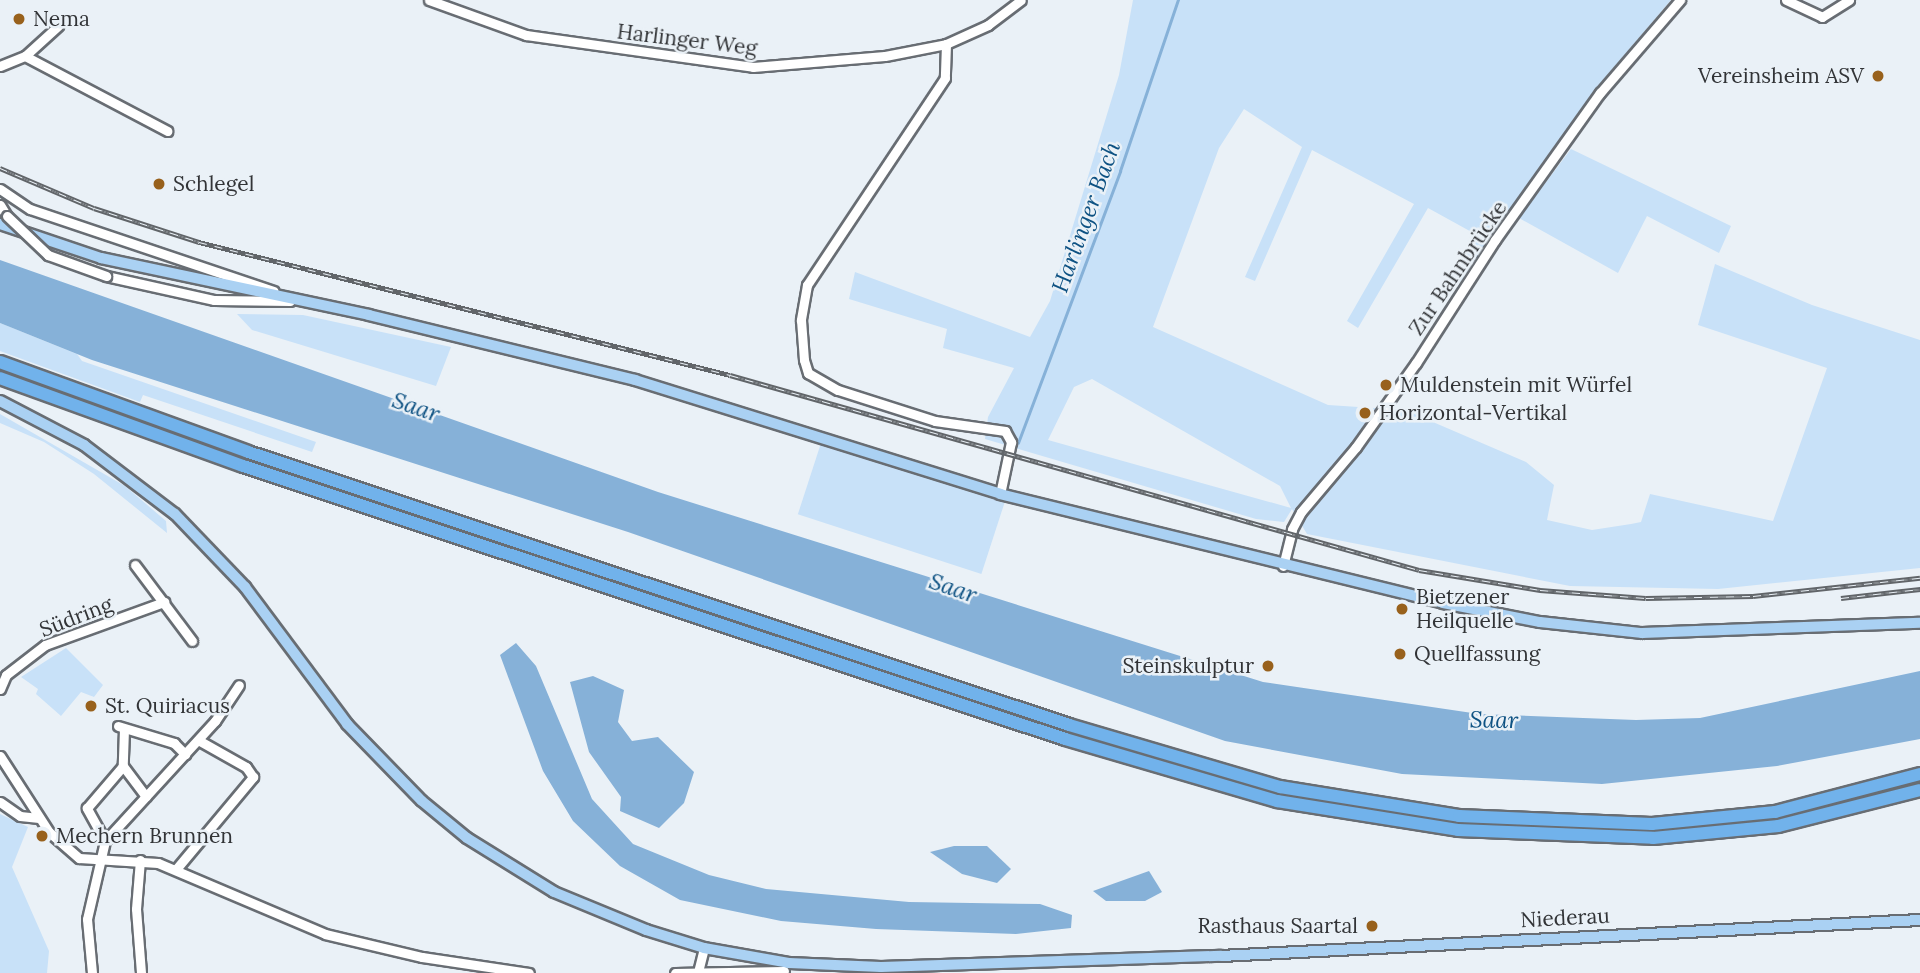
<!DOCTYPE html>
<meta charset="utf-8">
<style>
body{margin:0}
#map{position:relative;width:1920px;height:973px;overflow:hidden;background:#eaf1f7;font-family:Lora,serif}
div>[style]{position:absolute}
[style*='--x']{left:calc(var(--x)*1px);top:calc(var(--y)*1px);width:calc(var(--w)*1px);rotate:calc(var(--a)*1deg)}
.green>*{inset:0;background:#c8e1f8;transform-origin:0 0}
.water>*{inset:0;background:#86b1d8}
.stream>*{height:2.5px;margin:-1.25px;padding:0 1.25px;transform-origin:1.25px;border-radius:1.25px;background:#86b1d8}
.roads{filter:drop-shadow(2px 0 #686d73) drop-shadow(-2px 0 #686d73) drop-shadow(0 2px #686d73) drop-shadow(0 -2px #686d73)}
.minor>*{height:9px;margin:-4.5px;padding:0 4.5px;transform-origin:4.5px;border-radius:4.5px;background:#fff}
.major>*{height:10px;margin:-5px;padding:0 5px;transform-origin:5px;border-radius:5px;background:#aad1f3}
.highway>*{height:12px;margin:-6px;padding:0 6px;transform-origin:6px;border-radius:6px;background:#71b2eb}
.rail>*{height:5px;margin-top:-2.5px;transform-origin:0;background:repeating-linear-gradient(90deg,#eaf1f7 0 8px,#616569 0 16px);box-sizing:border-box;border-block:2px solid #616569}
.bridges{filter:drop-shadow(2px 0 #686d73) drop-shadow(-2px 0 #686d73) drop-shadow(0 2px #686d73) drop-shadow(0 -2px #686d73)}
.minor-bridge>*{height:9px;margin:-4.5px;padding:0 4.5px;transform-origin:4.5px;border-radius:4.5px;background:#fff}
.dots>*{width:19px;height:19px;translate:-50% -50%;box-sizing:border-box;border:4px solid #eaf1f7;border-radius:50%}
span{translate:-50% -50%;white-space:nowrap;text-align:center;line-height:1.15;-webkit-text-stroke:5px #eaf1f7;paint-order:stroke}
.poi-label{font-size:21px;color:#323437}
.left{translate:0 -50%;text-align:left}
.right{translate:-100% -50%;text-align:right}
.street-label{font-size:21px;color:#323437}
.water-label{font-size:23px;color:#0e5283;font-style:italic}
</style>
<div id="map">
<div class="green">
<i style="clip-path:polygon(evenodd,1133px 0,1671px 0,1593px 92px,1465px 284px,1452px 278px,1477px 235px,1428px 208px,1358px 328px,1347px 321px,1414px 204px,1312px 150px,1255px 281px,1245px 277px,1302px 147px,1244px 109px,1219px 148px,1153px 327px,1328px 405px,1405px 410px,1526px 462px,1554px 485px,1547px 520px,1592px 530px,1631px 524px,1641px 522px,1650px 494px,1773px 521px,1827px 368px,1698px 325px,1715px 264px,1812px 305px,1920px 340px,1920px 568px,1718px 589px,1570px 586px,1307px 534px,1292px 509px,1284px 522px,1256px 519px,985px 439px,988px 417px,1014px 368px,943px 348px,947px 329px,849px 299px,855px 272px,1030px 337px,1050px 301px,1119px 75px,1133px 0,1092px 379px,1280px 486px,1291px 508px,1048px 440px,1074px 387px,1092px 379px)"></i>
<i style="clip-path:polygon(1571px 149px,1731px 226px,1719px 253px,1647px 216px,1618px 273px,1519px 218px)"></i>
<i style="clip-path:polygon(237px 314px,303px 315px,451px 347px,436px 386px,252px 330px)"></i>
<i style="clip-path:polygon(0 323px,77px 354px,82px 361px,316px 442px,312px 452px,143px 395px,140px 402px,0 351px)"></i>
<i style="clip-path:polygon(0 414px,125px 486px,166px 521px,167px 533px,94px 474px,44px 442px,0 423px)"></i>
<i style="left:821px;top:443px;width:193px;height:75px;rotate:18deg"></i>
<i style="clip-path:polygon(66px 648px,103px 685px,94px 697px,81px 692px,61px 716px,36px 694px,38px 689px,21px 677px)"></i>
<i style="clip-path:polygon(0 814px,28px 827px,12px 867px,49px 951px,47px 973px,0 973px)"></i>
</div>
<div class="water">
<i style="clip-path:polygon(0 260px,658px 492px,1263px 682px,1479px 714px,1636px 720px,1700px 718px,1920px 671px,1920px 739px,1777px 766px,1602px 784px,1402px 774px,1225px 741px,628px 532px,92px 360px,0 323px)"></i>
<i style="clip-path:polygon(516px 643px,536px 666px,592px 799px,633px 844px,709px 875px,766px 889px,909px 902px,1040px 904px,1072px 915px,1071px 928px,1016px 934px,876px 929px,781px 921px,680px 900px,620px 866px,573px 821px,543px 771px,500px 655px)"></i>
<i style="clip-path:polygon(593px 676px,624px 690px,618px 722px,632px 741px,658px 737px,694px 772px,684px 803px,659px 828px,620px 811px,621px 797px,589px 752px,570px 682px)"></i>
<i style="clip-path:polygon(954px 846px,987px 846px,1011px 869px,997px 883px,962px 874px,930px 852px)"></i>
<i style="clip-path:polygon(1149px 871px,1162px 892px,1145px 901px,1106px 901px,1093px 891px)"></i>
</div>
<div class="stream">
<i style="--x:1018;--y:443;--w:290;--a:-69.4"></i>
<i style="--x:1120;--y:171;--w:181;--a:-71.3"></i>
</div>
<div class="roads">
<div class="minor">
<i style="--x:429;--y:0;--w:103;--a:19.8"></i>
<i style="--x:526;--y:35;--w:229;--a:8"></i>
<i style="--x:753;--y:67;--w:132;--a:-4.8"></i>
<i style="--x:885;--y:56;--w:62;--a:-11.1"></i>
<i style="--x:946;--y:44;--w:46;--a:-24.3"></i>
<i style="--x:988;--y:25;--w:41;--a:-37.1"></i>
<i style="--x:1786;--y:0;--w:40;--a:25"></i>
<i style="--x:1822;--y:17;--w:32;--a:-32"></i>
<i style="--x:946;--y:44;--w:34;--a:92"></i>
<i style="--x:945;--y:78;--w:249;--a:123.7"></i>
<i style="--x:807;--y:285;--w:36;--a:100"></i>
<i style="--x:801;--y:320;--w:40;--a:85.7"></i>
<i style="--x:804;--y:360;--w:14;--a:73"></i>
<i style="--x:808;--y:373;--w:34;--a:30"></i>
<i style="--x:838;--y:390;--w:102;--a:17.7"></i>
<i style="--x:935;--y:421;--w:71;--a:8.1"></i>
<i style="--x:1005;--y:431;--w:13;--a:61"></i>
<i style="--x:1011;--y:442;--w:53;--a:101.9"></i>
<i style="--x:25;--y:56;--w:161;--a:27.8"></i>
<i style="--x:0;--y:66;--w:27;--a:-22"></i>
<i style="--x:25;--y:56;--w:45;--a:-42.3"></i>
<i style="--x:0;--y:189;--w:36;--a:34"></i>
<i style="--x:30;--y:209;--w:257;--a:18.6"></i>
<i style="--x:0;--y:205;--w:13;--a:58"></i>
<i style="--x:106;--y:276;--w:111;--a:12.5"></i>
<i style="--x:214;--y:300;--w:76;--a:0.8"></i>
<i style="--x:135;--y:565;--w:95;--a:53.1"></i>
<i style="--x:1283;--y:566;--w:38;--a:-76"></i>
<i style="--x:1292;--y:529;--w:19;--a:-62"></i>
<i style="--x:1301;--y:512;--w:85;--a:-49.8"></i>
<i style="--x:1356;--y:447;--w:103;--a:-54.5"></i>
<i style="--x:1416;--y:363;--w:146;--a:-57.3"></i>
<i style="--x:1495;--y:240;--w:181;--a:-54.5"></i>
<i style="--x:1600;--y:93;--w:123;--a:-49.3"></i>
<i style="--x:0;--y:689;--w:15;--a:-67"></i>
<i style="--x:6;--y:675;--w:49;--a:-37.6"></i>
<i style="--x:45;--y:645;--w:127;--a:-19.9"></i>
<i style="--x:118;--y:726;--w:59;--a:16.9"></i>
<i style="--x:174;--y:743;--w:16;--a:45"></i>
<i style="--x:124;--y:729;--w:37;--a:92"></i>
<i style="--x:123;--y:766;--w:38;--a:53"></i>
<i style="--x:0;--y:756;--w:90;--a:57.2"></i>
<i style="--x:49;--y:832;--w:40;--a:41"></i>
<i style="--x:79;--y:858;--w:79;--a:3.6"></i>
<i style="--x:158;--y:863;--w:181;--a:23"></i>
<i style="--x:325;--y:934;--w:100;--a:13.3"></i>
<i style="--x:422;--y:957;--w:108;--a:8.5"></i>
<i style="--x:0;--y:802;--w:24;--a:35"></i>
<i style="--x:20;--y:816;--w:19;--a:6"></i>
<i style="--x:105;--y:841;--w:38;--a:-119"></i>
<i style="--x:87;--y:808;--w:55;--a:-49.4"></i>
<i style="--x:140;--y:860;--w:49;--a:94.7"></i>
<i style="--x:136;--y:909;--w:64;--a:85.5"></i>
<i style="--x:177;--y:868;--w:119;--a:-50.1"></i>
<i style="--x:253;--y:777;--w:12;--a:-125"></i>
<i style="--x:246;--y:767;--w:55;--a:-150.6"></i>
<i style="--x:698;--y:972;--w:25;--a:-76"></i>
<i style="--x:92;--y:973;--w:54;--a:-95.3"></i>
<i style="--x:87;--y:919;--w:80;--a:-77"></i>
<i style="--x:105;--y:841;--w:163;--a:-47.5"></i>
<i style="--x:215;--y:721;--w:43;--a:-56.3"></i>
<i style="--x:675;--y:973;--w:109;--a:-1.1"></i>
</div>
<div class="major">
<i style="--x:0;--y:224;--w:107;--a:18.6"></i>
<i style="--x:101;--y:258;--w:274;--a:12"></i>
<i style="--x:369;--y:315;--w:274;--a:13.7"></i>
<i style="--x:635;--y:380;--w:382;--a:17.3"></i>
<i style="--x:1000;--y:494;--w:456;--a:13.8"></i>
<i style="--x:1443;--y:603;--w:99;--a:11.1"></i>
<i style="--x:1540;--y:622;--w:103;--a:6.2"></i>
<i style="--x:1642;--y:633;--w:278;--a:-2.1"></i>
<i style="--x:0;--y:401;--w:95;--a:27.6"></i>
<i style="--x:84;--y:445;--w:114;--a:37.2"></i>
<i style="--x:175;--y:514;--w:101;--a:46.2"></i>
<i style="--x:245;--y:587;--w:171;--a:53.3"></i>
<i style="--x:347;--y:724;--w:107;--a:45.8"></i>
<i style="--x:422;--y:801;--w:58;--a:39.4"></i>
<i style="--x:467;--y:838;--w:102;--a:31.8"></i>
<i style="--x:554;--y:892;--w:100;--a:22.4"></i>
<i style="--x:646;--y:930;--w:61;--a:17.2"></i>
<i style="--x:704;--y:948;--w:86;--a:10"></i>
<i style="--x:789;--y:963;--w:92;--a:2.5"></i>
<i style="--x:881;--y:967;--w:340;--a:-1.9"></i>
<i style="--x:1221;--y:956;--w:700;--a:-2.95"></i>
</div>
<div class="highway">
<i style="--x:0;--y:362;--w:264;--a:19.9"></i>
<i style="--x:248;--y:452;--w:865;--a:18.39"></i>
<i style="--x:1069;--y:725;--w:220;--a:16.4"></i>
<i style="--x:1280;--y:787;--w:181;--a:9.2"></i>
<i style="--x:1459;--y:816;--w:193;--a:2.4"></i>
<i style="--x:1652;--y:824;--w:124;--a:-5.6"></i>
<i style="--x:1775;--y:812;--w:150;--a:-14.7"></i>
<i style="--x:0;--y:378;--w:258;--a:19.9"></i>
<i style="--x:243;--y:466;--w:866;--a:18.37"></i>
<i style="--x:1065;--y:739;--w:221;--a:16.3"></i>
<i style="--x:1277;--y:801;--w:183;--a:9.1"></i>
<i style="--x:1458;--y:830;--w:195;--a:2.3"></i>
<i style="--x:1653;--y:838;--w:126;--a:-5.5"></i>
<i style="--x:1778;--y:826;--w:146;--a:-14.2"></i>
</div>
</div>
<div class="rail">
<i style="--x:0;--y:168;--w:102;--a:23.1"></i>
<i style="--x:94;--y:208;--w:110;--a:17.9"></i>
<i style="--x:199;--y:242;--w:547;--a:14.06"></i>
<i style="--x:730;--y:375;--w:716;--a:15.8"></i>
<i style="--x:1419;--y:570;--w:123;--a:9.4"></i>
<i style="--x:1540;--y:590;--w:106;--a:4.3"></i>
<i style="--x:1646;--y:598;--w:107;--a:-1.1"></i>
<i style="--x:1753;--y:596;--w:168;--a:-6.2"></i>
<i style="--x:1841;--y:598;--w:80;--a:-6.5"></i>
</div>
<div class="bridges">
<div class="minor-bridge">
<i style="--x:7;--y:216;--w:57;--a:43.6"></i>
<i style="--x:48;--y:255;--w:62;--a:19.9"></i>
</div>
</div>
<div class="dots">
<i style="left:19px;top:19px;background:#98611c"></i>
<i style="left:1878px;top:76px;background:#98611c"></i>
<i style="left:159px;top:184px;background:#98611c"></i>
<i style="left:1386px;top:385px;background:#98611c"></i>
<i style="left:1365px;top:413px;background:#98611c"></i>
<i style="left:1402px;top:609px;background:#98611c"></i>
<i style="left:1400px;top:654px;background:#98611c"></i>
<i style="left:1268px;top:666px;background:#98611c"></i>
<i style="left:91px;top:706px;background:#98611c"></i>
<i style="left:42px;top:836px;background:#98611c"></i>
<i style="left:1372px;top:926px;background:#98611c"></i>
</div>
<div class="poi-label">
<span class="left" style="left:33px;top:19px">Nema</span>
<span class="right" style="left:1864px;top:76px">Vereinsheim ASV</span>
<span class="left" style="left:173px;top:184px">Schlegel</span>
<span class="left" style="left:1400px;top:385px">Muldenstein mit Würfel</span>
<span class="left" style="left:1379px;top:413px">Horizontal-Vertikal</span>
<span class="left" style="left:1416px;top:609px">Bietzener<br>Heilquelle</span>
<span class="left" style="left:1414px;top:654px">Quellfassung</span>
<span class="right" style="left:1254px;top:666px">Steinskulptur</span>
<span class="left" style="left:105px;top:706px">St. Quiriacus</span>
<span class="left" style="left:56px;top:836px">Mechern Brunnen</span>
<span class="right" style="left:1358px;top:926px">Rasthaus Saartal</span>
</div>
<div class="street-label">
<span style="left:687px;top:40px;rotate:7deg">Harlinger Weg</span>
<span style="left:1458px;top:268px;rotate:-56deg">Zur Bahnbrücke</span>
<span style="left:76px;top:617px;rotate:-21deg">Südring</span>
<span style="left:1565px;top:918px;rotate:-3deg">Niederau</span>
</div>
<div class="water-label">
<span style="left:1086px;top:217px;rotate:-70deg">Harlinger Bach</span>
<span style="left:416px;top:407px;rotate:19deg">Saar</span>
<span style="left:953px;top:588px;rotate:19deg">Saar</span>
<span style="left:1494px;top:720px;rotate:1deg">Saar</span>
</div>
</div>
